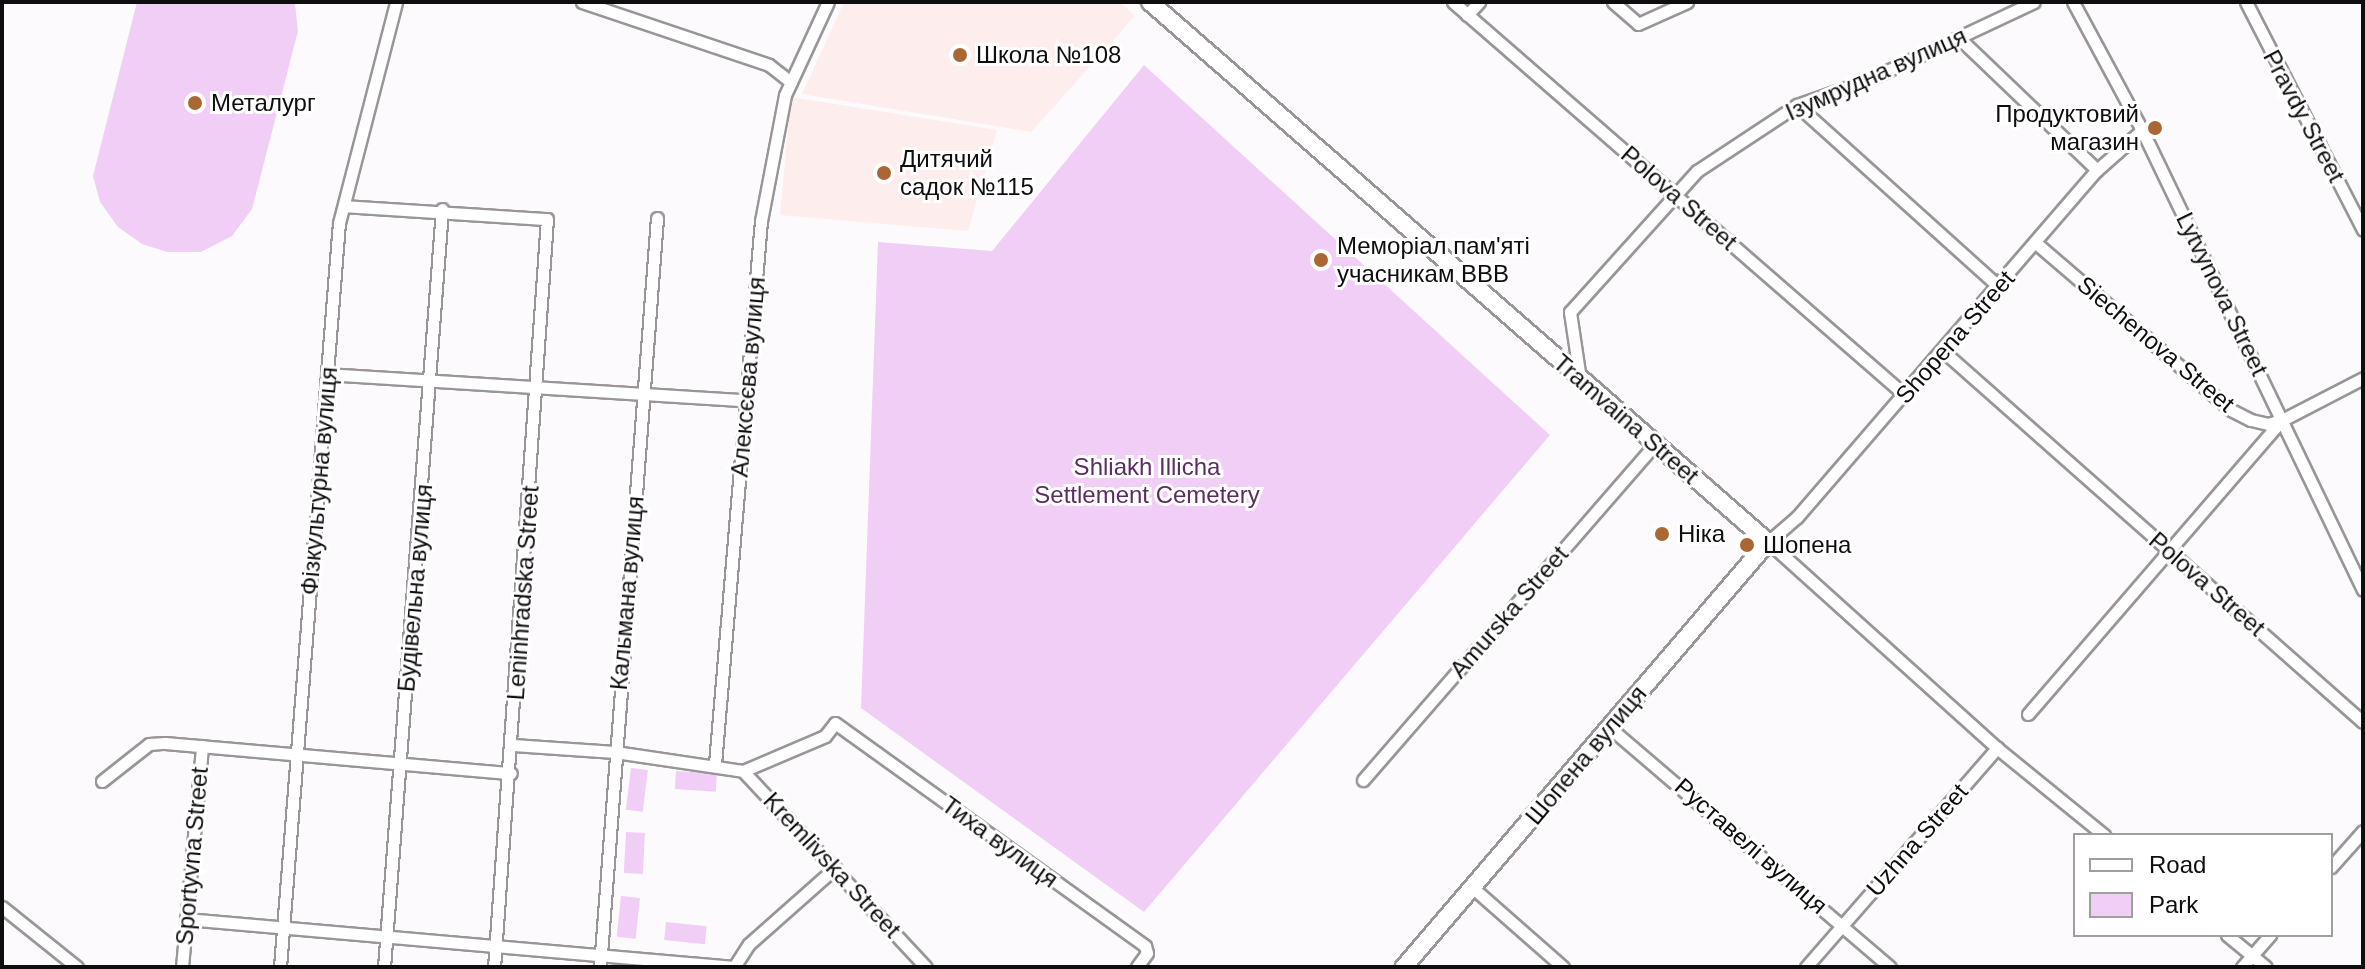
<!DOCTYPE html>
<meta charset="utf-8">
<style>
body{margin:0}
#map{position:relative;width:2365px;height:969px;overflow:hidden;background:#fdfafe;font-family:Arial,sans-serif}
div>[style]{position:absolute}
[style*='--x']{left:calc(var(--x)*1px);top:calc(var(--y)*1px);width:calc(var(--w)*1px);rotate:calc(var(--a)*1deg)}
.education>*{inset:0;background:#fdeded}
.green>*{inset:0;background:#f0cef5;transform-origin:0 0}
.roads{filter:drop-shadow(2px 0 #999599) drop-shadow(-2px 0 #999599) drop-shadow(0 2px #999599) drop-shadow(0 -2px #999599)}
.street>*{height:11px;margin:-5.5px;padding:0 5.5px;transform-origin:5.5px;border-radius:5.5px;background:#fff}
.secondary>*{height:16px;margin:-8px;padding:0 8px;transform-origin:8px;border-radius:8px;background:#fff}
.dots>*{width:22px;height:22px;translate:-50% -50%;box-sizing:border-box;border:4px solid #fff;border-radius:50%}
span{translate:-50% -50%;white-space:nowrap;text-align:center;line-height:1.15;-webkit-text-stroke:6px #fff;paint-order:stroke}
.poi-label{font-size:24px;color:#0f0e0f}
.left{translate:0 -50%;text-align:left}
.right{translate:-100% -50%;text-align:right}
.street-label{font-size:24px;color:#0f0e0f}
.park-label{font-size:24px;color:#5c2d63}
.frame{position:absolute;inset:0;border:4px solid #0f0e0f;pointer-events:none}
.legend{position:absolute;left:2073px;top:833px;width:260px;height:104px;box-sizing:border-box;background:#fff;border:2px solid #9f9f9f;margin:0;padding:10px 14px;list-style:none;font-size:24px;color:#0f0e0f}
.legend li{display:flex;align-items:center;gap:16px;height:40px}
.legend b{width:40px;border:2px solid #9f9f9f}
</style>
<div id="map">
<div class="education">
<i style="clip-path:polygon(844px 2px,1120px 2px,1135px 16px,1031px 132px,802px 94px)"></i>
<i style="clip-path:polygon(791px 97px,997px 130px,968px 231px,780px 215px)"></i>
</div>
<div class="green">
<i style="clip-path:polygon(137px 2px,295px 4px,298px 31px,252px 209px,232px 236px,201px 252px,167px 252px,142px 244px,118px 227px,100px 202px,93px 176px)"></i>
<i style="clip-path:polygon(1144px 65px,1550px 435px,1144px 912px,861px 708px,878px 242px,992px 251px)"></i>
<i style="left:631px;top:768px;width:17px;height:42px;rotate:7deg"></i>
<i style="left:676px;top:771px;width:41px;height:18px;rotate:4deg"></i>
<i style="left:626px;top:832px;width:19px;height:41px;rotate:3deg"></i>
<i style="left:621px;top:896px;width:19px;height:41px;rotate:6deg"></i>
<i style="left:666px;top:922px;width:41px;height:18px;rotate:6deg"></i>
</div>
<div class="roads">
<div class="street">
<i style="--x:582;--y:2;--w:197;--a:18.6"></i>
<i style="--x:769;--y:65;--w:28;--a:38"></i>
<i style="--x:1453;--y:2;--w:599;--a:41.01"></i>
<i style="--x:1613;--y:2;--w:33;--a:41"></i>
<i style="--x:1638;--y:24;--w:54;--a:-24.2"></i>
<i style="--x:2073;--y:2;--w:145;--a:61.7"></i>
<i style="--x:2142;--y:130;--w:510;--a:64.34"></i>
<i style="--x:2246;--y:2;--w:256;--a:62.8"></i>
<i style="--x:1467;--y:15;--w:18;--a:-47"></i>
<i style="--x:1959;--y:38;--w:191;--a:43.7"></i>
<i style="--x:1797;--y:105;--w:272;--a:42"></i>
<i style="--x:344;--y:206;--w:203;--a:3.7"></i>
<i style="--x:547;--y:219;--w:750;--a:94.05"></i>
<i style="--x:2037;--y:244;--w:255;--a:40.6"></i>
<i style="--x:2231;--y:410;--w:22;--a:27"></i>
<i style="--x:2251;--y:420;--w:17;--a:13"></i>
<i style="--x:2268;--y:424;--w:17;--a:-17"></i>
<i style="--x:2284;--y:419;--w:89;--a:-27.4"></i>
<i style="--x:1943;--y:351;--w:560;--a:41.46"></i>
<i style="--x:327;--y:374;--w:420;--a:3.6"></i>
<i style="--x:1580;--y:379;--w:68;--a:-98.5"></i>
<i style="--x:1570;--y:312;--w:190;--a:-48"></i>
<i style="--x:1697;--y:171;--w:120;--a:-33.4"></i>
<i style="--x:1797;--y:105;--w:75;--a:-19.4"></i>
<i style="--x:1868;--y:80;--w:183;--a:-25.2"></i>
<i style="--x:2028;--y:714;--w:390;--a:-49.2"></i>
<i style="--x:1610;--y:728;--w:368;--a:40.5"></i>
<i style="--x:513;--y:745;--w:102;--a:3.9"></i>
<i style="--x:615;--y:752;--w:129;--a:8.4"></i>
<i style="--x:743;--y:771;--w:268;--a:47"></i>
<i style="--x:715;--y:764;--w:545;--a:-85.16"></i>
<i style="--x:761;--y:221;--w:128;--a:-79.2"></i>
<i style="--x:785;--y:95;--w:102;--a:-65.2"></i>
<i style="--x:743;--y:771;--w:89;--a:-23.1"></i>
<i style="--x:825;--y:736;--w:16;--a:-52"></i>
<i style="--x:835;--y:723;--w:382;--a:35.7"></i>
<i style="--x:1145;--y:946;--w:7;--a:74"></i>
<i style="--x:1147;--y:953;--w:17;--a:126"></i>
<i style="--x:1363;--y:780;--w:445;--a:-49"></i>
<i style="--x:102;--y:781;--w:60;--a:-38.2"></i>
<i style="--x:149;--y:744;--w:16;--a:-4"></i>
<i style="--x:165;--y:743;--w:347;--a:5"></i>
<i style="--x:2104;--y:835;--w:138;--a:-140.9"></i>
<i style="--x:1997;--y:748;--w:308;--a:-138"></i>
<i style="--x:1768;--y:542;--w:38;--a:-41"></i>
<i style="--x:1797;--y:517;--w:459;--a:-49.2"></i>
<i style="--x:2097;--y:170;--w:60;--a:-41.6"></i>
<i style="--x:2331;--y:867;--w:48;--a:-48.4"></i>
<i style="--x:1473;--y:888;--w:120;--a:41.3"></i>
<i style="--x:2;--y:907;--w:96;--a:38.7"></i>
<i style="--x:186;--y:919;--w:550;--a:5.01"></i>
<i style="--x:2227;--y:935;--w:50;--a:39.4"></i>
<i style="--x:182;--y:967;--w:222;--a:-84.8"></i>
<i style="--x:280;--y:967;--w:746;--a:-85.47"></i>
<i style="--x:339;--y:223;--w:228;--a:-75.5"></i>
<i style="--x:384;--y:967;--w:760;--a:-85.62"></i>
<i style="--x:600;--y:967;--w:751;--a:-85.65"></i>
<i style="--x:734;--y:967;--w:27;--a:-57"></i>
<i style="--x:749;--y:944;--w:115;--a:-41.5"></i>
<i style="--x:1806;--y:967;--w:291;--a:-48.9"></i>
<i style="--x:2242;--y:967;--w:43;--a:-48.8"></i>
</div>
<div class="secondary">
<i style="--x:1150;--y:2;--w:821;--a:41.15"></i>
<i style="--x:1768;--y:542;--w:560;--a:130.58"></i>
</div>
</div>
<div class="dots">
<i style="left:960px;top:55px;background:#aa6734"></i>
<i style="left:195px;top:103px;background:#aa6734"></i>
<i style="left:2155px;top:128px;background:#aa6734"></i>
<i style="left:884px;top:173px;background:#aa6734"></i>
<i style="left:1321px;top:260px;background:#aa6734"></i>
<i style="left:1662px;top:534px;background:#aa6734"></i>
<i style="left:1747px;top:545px;background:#aa6734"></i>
</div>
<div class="poi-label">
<span class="left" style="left:976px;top:55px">Школа №108</span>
<span class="left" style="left:211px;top:103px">Металург</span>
<span class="right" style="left:2139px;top:128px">Продуктовий<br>магазин</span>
<span class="left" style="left:900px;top:173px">Дитячий<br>садок №115</span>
<span class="left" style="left:1337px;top:260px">Меморіал пам'яті<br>учасникам ВВВ</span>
<span class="left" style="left:1678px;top:534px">Ніка</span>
<span class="left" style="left:1763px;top:545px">Шопена</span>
</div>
<div class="street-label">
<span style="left:1876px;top:74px;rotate:-24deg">Ізумрудна вулиця</span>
<span style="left:2304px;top:116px;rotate:62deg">Pravdy Street</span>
<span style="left:1679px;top:198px;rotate:41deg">Polova Street</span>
<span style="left:2222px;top:294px;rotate:64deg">Lytvynova Street</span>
<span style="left:1955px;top:337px;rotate:-49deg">Shopena Street</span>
<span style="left:2156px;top:344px;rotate:40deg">Siechenova Street</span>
<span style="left:748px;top:377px;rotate:-85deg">Алексєєва вулиця</span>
<span style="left:1626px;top:419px;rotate:41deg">Tramvaina Street</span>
<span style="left:319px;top:481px;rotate:-85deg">Фiзкультурна вулиця</span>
<span style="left:2207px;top:584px;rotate:41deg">Polova Street</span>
<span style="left:415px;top:588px;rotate:-85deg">Будівельна вулиця</span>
<span style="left:523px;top:593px;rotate:-86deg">Leninhradska Street</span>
<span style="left:627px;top:593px;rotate:-85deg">Кальмана вулиця</span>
<span style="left:1509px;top:612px;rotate:-49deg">Amurska Street</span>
<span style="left:1586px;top:755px;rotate:-50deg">Шопена вулиця</span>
<span style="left:1917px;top:840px;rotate:-49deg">Uzhna Street</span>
<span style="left:1000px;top:842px;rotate:36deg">Тиха вулиця</span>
<span style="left:1751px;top:846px;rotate:41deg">Руставелі вулиця</span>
<span style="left:192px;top:856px;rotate:-85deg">Sportyvna Street</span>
<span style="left:832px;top:865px;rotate:47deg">Kremlivska Street</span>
</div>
<div class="park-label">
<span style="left:1147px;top:481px">Shliakh Illicha<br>Settlement Cemetery</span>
</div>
<div class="frame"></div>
<ul class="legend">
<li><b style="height:10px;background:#fff"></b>Road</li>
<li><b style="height:22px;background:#f0cef5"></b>Park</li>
</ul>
</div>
